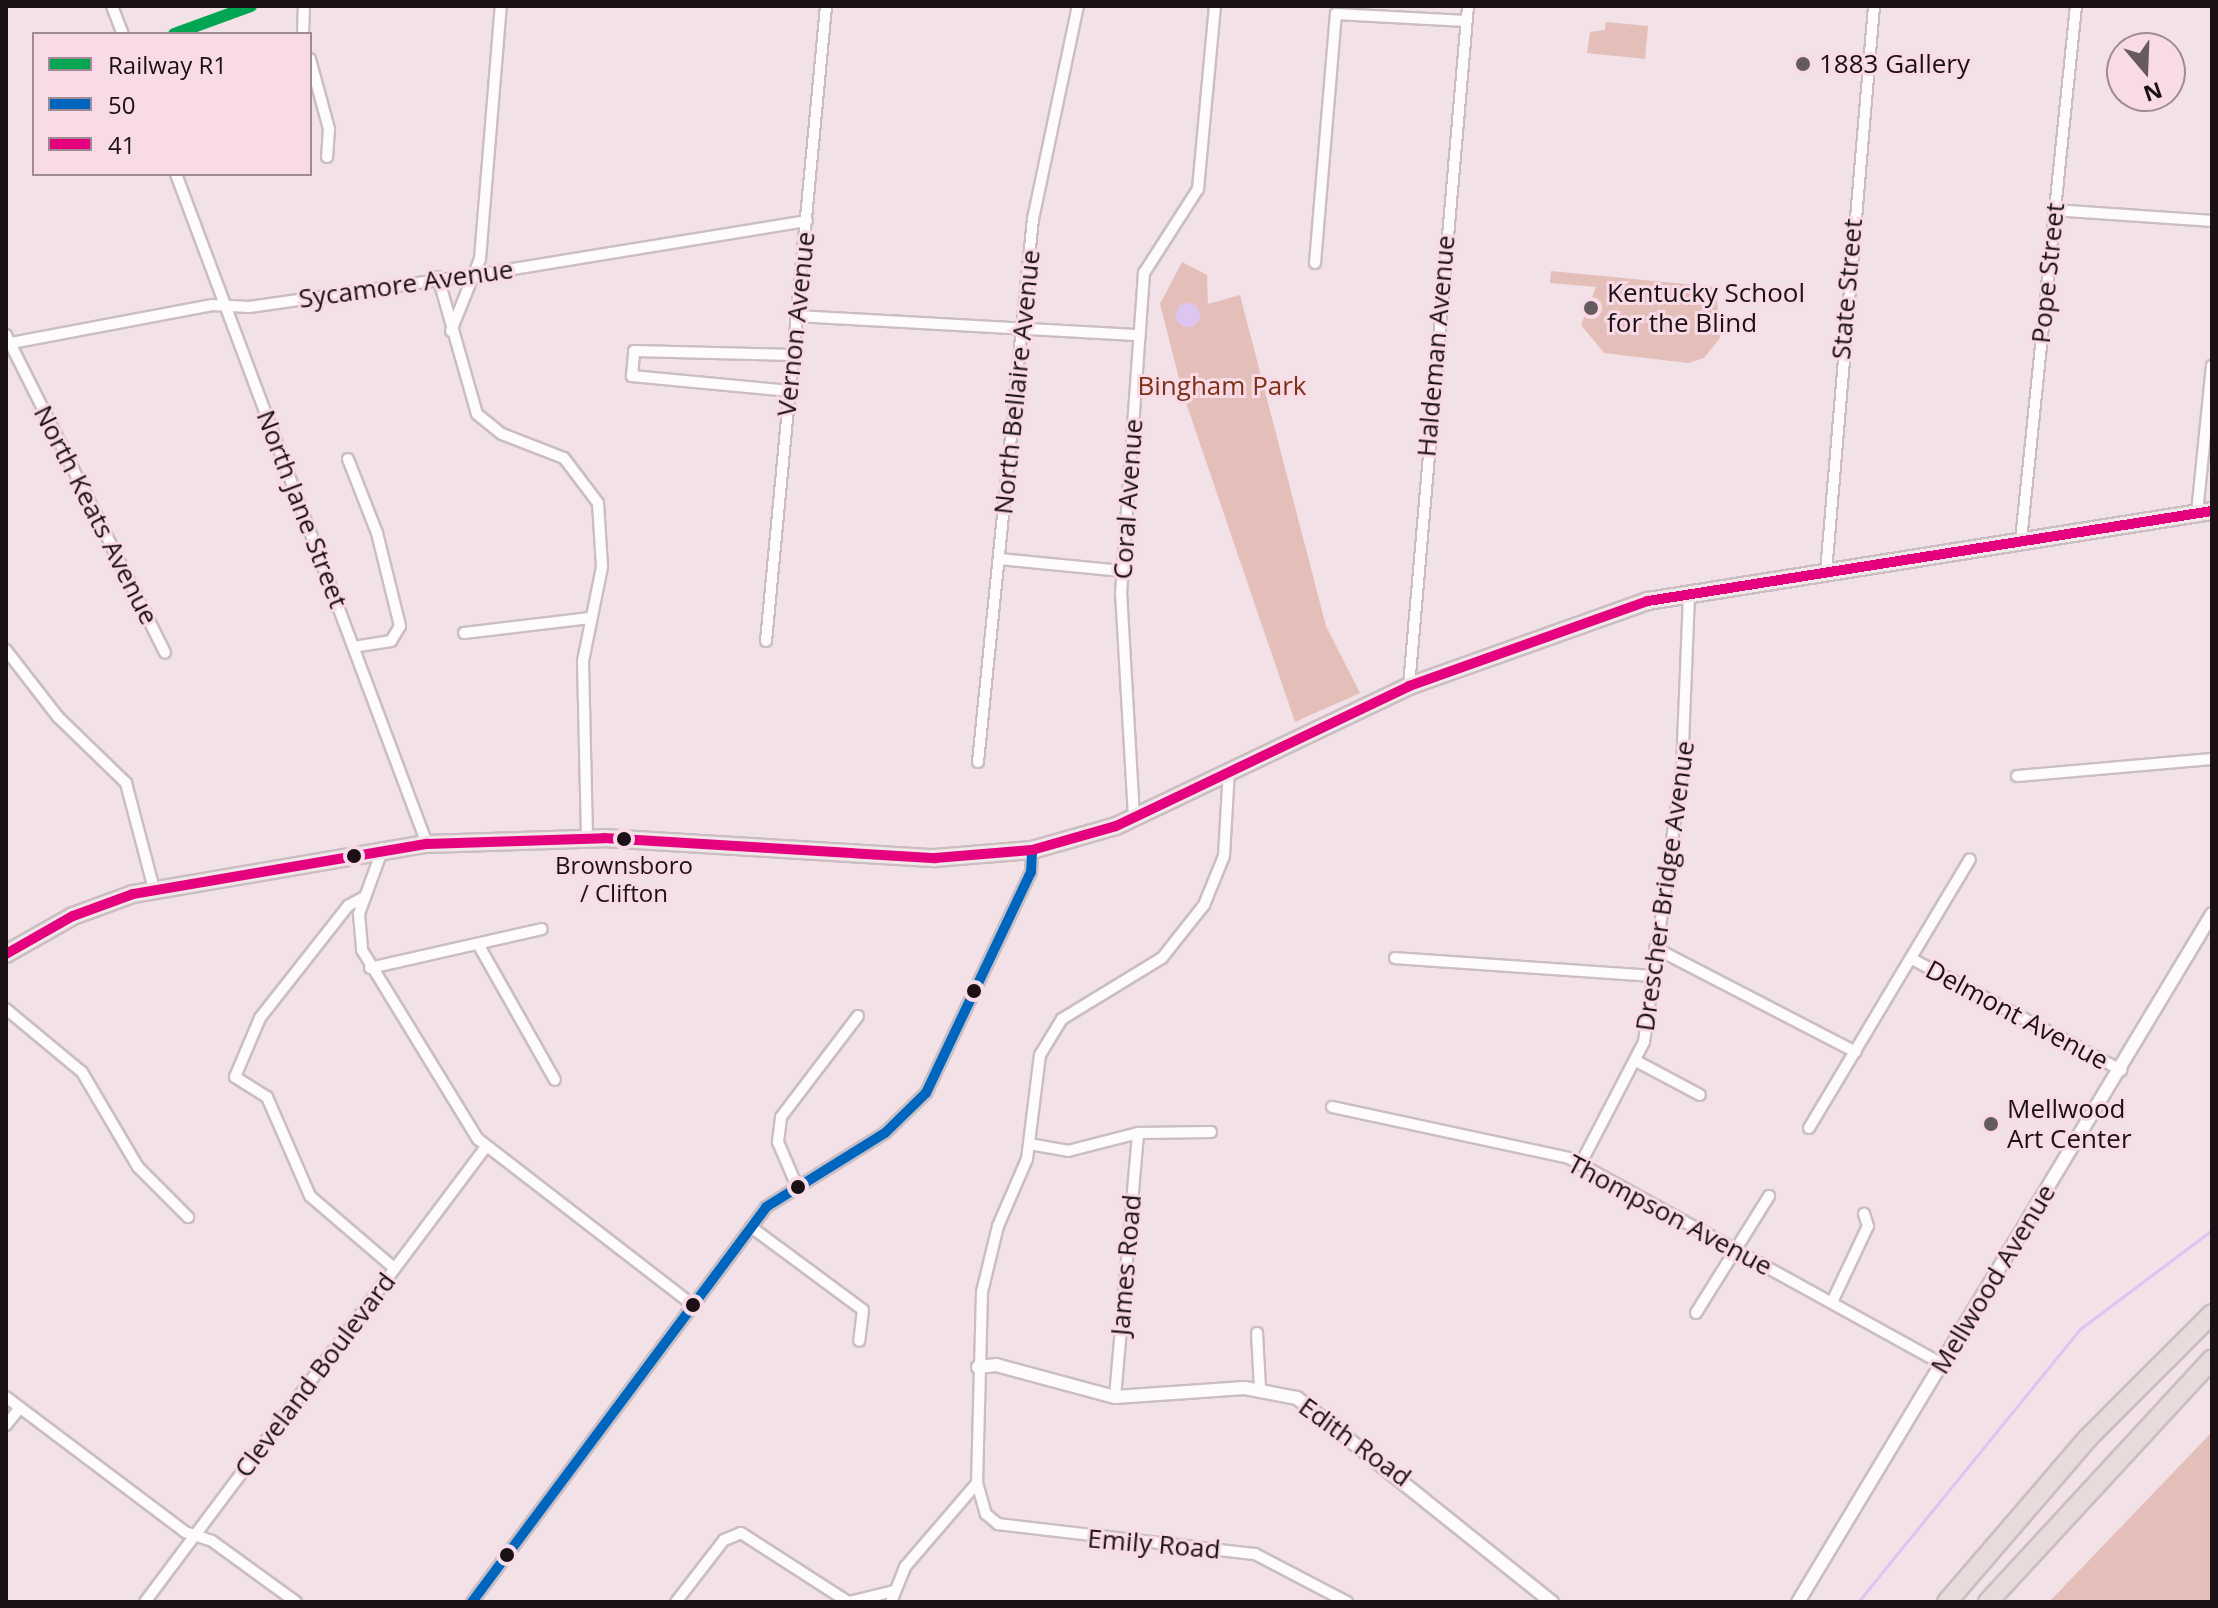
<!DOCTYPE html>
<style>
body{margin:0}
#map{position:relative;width:2218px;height:1608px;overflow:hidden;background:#f2e2e8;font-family:"Open Sans",sans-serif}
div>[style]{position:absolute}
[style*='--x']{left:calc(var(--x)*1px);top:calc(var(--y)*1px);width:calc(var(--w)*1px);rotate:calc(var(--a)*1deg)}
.green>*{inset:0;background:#e4bfb9}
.water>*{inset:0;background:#dcc5f1}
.round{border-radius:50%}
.stream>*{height:3px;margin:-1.5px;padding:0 1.5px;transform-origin:1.5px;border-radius:1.5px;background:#dcc5f1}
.roads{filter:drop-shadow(2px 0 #cbbec3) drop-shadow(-2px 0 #cbbec3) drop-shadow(0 2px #cbbec3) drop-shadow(0 -2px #cbbec3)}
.minor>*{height:10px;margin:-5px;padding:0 5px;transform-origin:5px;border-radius:5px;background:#fdfbfc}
.tertiary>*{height:12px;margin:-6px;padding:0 6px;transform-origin:6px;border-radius:6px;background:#fdfbfc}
.primary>*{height:16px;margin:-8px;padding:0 8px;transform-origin:8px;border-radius:8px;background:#f1e6e8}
.motorway>*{height:18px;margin:-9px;padding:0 9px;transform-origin:9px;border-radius:9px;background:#e9dadb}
.bus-1>*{height:10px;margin:-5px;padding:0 5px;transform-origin:5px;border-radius:5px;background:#0065bd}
.bus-2>*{height:10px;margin:-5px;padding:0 5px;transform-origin:5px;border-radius:5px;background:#e5007d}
.rail-1>*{height:12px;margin:-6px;padding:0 6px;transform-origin:6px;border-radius:6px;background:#00a651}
.dots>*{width:22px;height:22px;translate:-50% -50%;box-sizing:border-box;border:4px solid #f9dbe7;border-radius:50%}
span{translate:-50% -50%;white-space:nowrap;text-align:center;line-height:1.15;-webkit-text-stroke:6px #f9dbe7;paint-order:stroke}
.bus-label{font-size:24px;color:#1a1015}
.poi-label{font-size:26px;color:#1a1015}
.left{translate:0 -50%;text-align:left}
.street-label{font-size:26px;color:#1a1015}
.park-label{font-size:26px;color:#7d3218}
.frame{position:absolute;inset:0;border:8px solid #1a1015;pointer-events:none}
.legend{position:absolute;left:32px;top:32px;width:280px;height:144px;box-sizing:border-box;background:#f9dbe7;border:2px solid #a08a93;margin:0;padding:10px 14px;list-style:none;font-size:24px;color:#1a1015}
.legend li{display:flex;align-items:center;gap:16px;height:40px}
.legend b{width:40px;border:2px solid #a08a93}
.north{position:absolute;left:2106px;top:32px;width:80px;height:80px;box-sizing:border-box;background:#f9dbe7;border:2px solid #a08a93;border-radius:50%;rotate:161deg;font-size:22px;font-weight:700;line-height:32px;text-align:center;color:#1a1015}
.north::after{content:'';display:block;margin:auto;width:28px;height:36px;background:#665a5f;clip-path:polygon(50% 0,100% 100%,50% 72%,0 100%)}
</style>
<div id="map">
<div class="green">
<i style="clip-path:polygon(1606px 22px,1648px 26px,1645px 59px,1587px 53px,1590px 32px,1605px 30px)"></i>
<i style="clip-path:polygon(1182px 262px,1207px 275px,1208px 304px,1240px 295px,1326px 626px,1360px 693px,1295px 722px,1183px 394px,1160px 304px)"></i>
<i style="clip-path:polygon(1551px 271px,1716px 287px,1720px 338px,1704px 358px,1688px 363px,1604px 353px,1581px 325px,1596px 287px,1550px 283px)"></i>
<i style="clip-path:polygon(2212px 1432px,2212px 1602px,2049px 1602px)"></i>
</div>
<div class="water">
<i class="round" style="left:1176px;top:303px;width:24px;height:24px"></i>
</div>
<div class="stream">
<i style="--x:1858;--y:1602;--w:352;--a:-50.9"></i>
<i style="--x:2080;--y:1329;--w:165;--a:-36.9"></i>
</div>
<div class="roads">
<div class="minor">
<i style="--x:112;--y:6;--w:30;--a:69"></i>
<i style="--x:303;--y:34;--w:28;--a:-88"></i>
<i style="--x:310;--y:59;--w:73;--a:74.8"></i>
<i style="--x:329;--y:129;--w:28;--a:94"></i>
<i style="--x:176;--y:174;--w:715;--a:69.46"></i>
<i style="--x:2055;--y:210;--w:157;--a:4"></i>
<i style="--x:1315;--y:263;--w:250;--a:-85.2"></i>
<i style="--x:1336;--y:14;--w:130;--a:3.1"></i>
<i style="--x:438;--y:277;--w:142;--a:74.1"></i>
<i style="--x:477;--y:414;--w:32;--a:39"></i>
<i style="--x:502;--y:434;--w:66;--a:21.2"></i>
<i style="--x:564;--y:458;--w:56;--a:52.9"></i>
<i style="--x:598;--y:503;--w:64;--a:86.4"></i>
<i style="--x:602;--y:567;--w:96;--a:101.4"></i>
<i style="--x:583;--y:661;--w:177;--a:88.7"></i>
<i style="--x:797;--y:316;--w:343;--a:3.2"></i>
<i style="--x:451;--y:331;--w:78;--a:-68.1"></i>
<i style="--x:480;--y:259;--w:254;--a:-85.3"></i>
<i style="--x:6;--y:335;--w:355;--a:63.4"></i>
<i style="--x:6;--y:344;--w:210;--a:-10.7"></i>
<i style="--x:212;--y:305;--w:37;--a:3"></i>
<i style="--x:249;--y:307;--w:248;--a:-8.1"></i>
<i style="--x:495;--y:272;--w:316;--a:-9.3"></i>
<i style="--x:790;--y:391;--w:159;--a:-174.6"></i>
<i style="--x:632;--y:376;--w:25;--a:-85"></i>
<i style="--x:634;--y:351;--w:159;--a:1.4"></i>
<i style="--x:348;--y:459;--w:79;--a:68.6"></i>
<i style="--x:377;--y:533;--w:96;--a:76.1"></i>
<i style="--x:400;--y:626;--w:17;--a:121"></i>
<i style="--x:391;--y:641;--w:36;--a:171"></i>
<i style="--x:2197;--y:513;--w:148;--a:-84.2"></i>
<i style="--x:2021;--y:540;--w:537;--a:-84.12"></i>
<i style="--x:999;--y:559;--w:124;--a:5.6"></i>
<i style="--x:1826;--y:572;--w:568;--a:-85.15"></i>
<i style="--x:464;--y:633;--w:127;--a:-6.8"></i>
<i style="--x:766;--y:641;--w:638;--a:-84.6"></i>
<i style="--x:6;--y:650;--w:85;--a:52.2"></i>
<i style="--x:58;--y:717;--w:95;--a:44.1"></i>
<i style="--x:126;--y:783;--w:110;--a:75.2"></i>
<i style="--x:1409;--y:686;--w:683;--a:-85.04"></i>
<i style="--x:978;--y:762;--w:546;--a:-84.22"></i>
<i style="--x:1033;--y:219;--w:218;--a:-78.1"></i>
<i style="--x:2017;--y:776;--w:196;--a:-5"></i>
<i style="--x:1134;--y:817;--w:223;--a:-93.3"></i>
<i style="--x:1121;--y:594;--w:322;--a:-85.9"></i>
<i style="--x:1144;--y:273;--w:100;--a:-57.3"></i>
<i style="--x:1198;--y:189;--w:184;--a:-84.7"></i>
<i style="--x:383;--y:848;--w:70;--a:110"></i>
<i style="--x:359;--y:914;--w:36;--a:85"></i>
<i style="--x:362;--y:950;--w:222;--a:58.5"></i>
<i style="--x:478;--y:1139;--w:272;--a:37.7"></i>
<i style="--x:364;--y:897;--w:18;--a:151"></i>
<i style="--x:348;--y:906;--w:142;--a:128.2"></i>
<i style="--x:260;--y:1018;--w:64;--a:113"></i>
<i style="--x:235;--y:1077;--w:38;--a:32"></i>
<i style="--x:267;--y:1097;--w:108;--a:66.5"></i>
<i style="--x:310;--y:1196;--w:111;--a:40.6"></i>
<i style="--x:478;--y:944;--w:156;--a:60.5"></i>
<i style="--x:1655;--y:948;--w:226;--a:27.4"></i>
<i style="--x:1395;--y:958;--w:258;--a:4"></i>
<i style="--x:1912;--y:959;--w:237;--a:28"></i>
<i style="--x:370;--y:968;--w:176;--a:-12.8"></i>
<i style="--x:6;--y:1009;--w:99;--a:39.7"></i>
<i style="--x:82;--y:1072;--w:110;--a:59.5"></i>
<i style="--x:138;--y:1167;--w:71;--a:45"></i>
<i style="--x:1638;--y:1062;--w:70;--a:28"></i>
<i style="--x:1332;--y:1107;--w:242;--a:12.1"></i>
<i style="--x:1569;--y:1158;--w:425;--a:28.9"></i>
<i style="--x:1809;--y:1128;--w:313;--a:-59.1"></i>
<i style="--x:1029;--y:1144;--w:40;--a:10"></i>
<i style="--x:1068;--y:1151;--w:72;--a:-14.4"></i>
<i style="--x:1138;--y:1133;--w:73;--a:-0.8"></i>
<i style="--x:1581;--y:1163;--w:136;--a:-62.5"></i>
<i style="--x:1644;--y:1042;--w:276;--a:-82.1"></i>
<i style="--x:1682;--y:769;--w:176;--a:-87.7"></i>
<i style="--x:796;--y:1184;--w:46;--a:-113.2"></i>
<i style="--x:778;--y:1142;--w:25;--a:-83"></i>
<i style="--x:781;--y:1117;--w:127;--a:-52.7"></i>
<i style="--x:751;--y:1227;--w:139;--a:36.5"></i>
<i style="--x:863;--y:1310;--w:31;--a:97"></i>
<i style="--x:1832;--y:1302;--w:84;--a:-64.7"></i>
<i style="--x:1868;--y:1226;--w:13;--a:-108"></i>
<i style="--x:1696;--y:1313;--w:138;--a:-58"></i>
<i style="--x:1257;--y:1333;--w:56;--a:86.9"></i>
<i style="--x:6;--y:1397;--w:224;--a:37"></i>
<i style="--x:185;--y:1532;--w:28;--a:18"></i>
<i style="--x:212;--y:1541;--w:104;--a:36"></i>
<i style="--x:1115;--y:1397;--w:265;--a:-85"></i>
<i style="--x:6;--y:1425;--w:22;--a:-51"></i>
<i style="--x:977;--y:1483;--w:32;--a:74"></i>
<i style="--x:986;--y:1514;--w:16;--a:40"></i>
<i style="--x:998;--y:1524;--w:259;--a:6.7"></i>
<i style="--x:1255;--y:1554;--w:104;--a:27.6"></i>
<i style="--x:145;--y:1602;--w:567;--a:-53.17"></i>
<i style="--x:472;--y:1602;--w:492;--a:-53.3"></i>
<i style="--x:766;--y:1207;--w:140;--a:-31.9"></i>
<i style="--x:885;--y:1133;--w:57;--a:-44.3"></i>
<i style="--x:926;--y:1093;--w:245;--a:-64.6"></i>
<i style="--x:1031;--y:872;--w:22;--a:-87"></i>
<i style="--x:676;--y:1602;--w:78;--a:-52.3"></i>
<i style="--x:724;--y:1540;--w:18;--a:-22"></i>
<i style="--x:741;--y:1533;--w:127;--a:32.8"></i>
<i style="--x:849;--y:1602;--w:46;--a:-13.7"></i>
<i style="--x:891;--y:1602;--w:38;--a:-68"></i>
<i style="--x:905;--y:1567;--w:111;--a:-49.4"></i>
<i style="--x:977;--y:1483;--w:191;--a:-88.5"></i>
<i style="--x:982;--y:1292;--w:68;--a:-76.4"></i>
<i style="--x:998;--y:1226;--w:73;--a:-66.6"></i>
<i style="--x:1027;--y:1159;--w:105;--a:-82.9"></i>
<i style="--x:1040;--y:1055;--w:42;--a:-58.6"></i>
<i style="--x:1062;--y:1019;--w:117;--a:-31.4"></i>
<i style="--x:1162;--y:958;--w:68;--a:-51.6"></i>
<i style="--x:1204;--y:905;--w:53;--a:-67.8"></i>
<i style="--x:1224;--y:856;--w:86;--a:-86.7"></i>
</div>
<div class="tertiary">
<i style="--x:978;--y:1367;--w:18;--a:-6"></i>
<i style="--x:996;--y:1365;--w:123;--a:15.1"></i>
<i style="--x:1115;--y:1397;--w:130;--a:-4"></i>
<i style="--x:1245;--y:1388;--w:53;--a:10.9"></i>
<i style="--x:1297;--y:1398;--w:327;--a:38.7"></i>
<i style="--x:1798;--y:1602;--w:803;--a:-58.96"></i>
</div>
<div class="primary">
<i style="--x:6;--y:954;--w:77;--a:-29.6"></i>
<i style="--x:73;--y:916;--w:64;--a:-20.1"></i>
<i style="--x:133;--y:894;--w:298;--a:-9.7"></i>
<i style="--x:427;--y:844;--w:177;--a:-1.9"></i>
<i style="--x:604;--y:838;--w:332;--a:3.5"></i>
<i style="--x:935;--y:858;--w:97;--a:-4.7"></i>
<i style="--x:1032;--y:850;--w:87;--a:-15.9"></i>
<i style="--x:1116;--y:826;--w:325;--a:-25.5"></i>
<i style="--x:1409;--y:686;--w:254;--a:-19.6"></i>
<i style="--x:1648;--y:601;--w:571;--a:-9.07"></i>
</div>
<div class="motorway">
<i style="--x:1947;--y:1602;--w:216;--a:-49.3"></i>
<i style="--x:2088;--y:1438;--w:175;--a:-45"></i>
<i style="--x:1988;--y:1602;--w:330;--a:-47.3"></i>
</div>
</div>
<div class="bus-1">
<i style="--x:472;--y:1602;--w:492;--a:-53.3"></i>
<i style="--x:766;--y:1207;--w:140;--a:-31.9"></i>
<i style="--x:885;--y:1133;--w:57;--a:-44.3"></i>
<i style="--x:926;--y:1093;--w:245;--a:-64.6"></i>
<i style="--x:1031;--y:872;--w:22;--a:-87"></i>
</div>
<div class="bus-2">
<i style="--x:6;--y:954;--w:77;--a:-29.6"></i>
<i style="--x:73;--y:916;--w:64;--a:-20.1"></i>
<i style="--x:133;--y:894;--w:298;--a:-9.7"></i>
<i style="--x:427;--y:844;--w:177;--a:-1.9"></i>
<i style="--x:604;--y:838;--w:332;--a:3.5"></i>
<i style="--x:935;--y:858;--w:97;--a:-4.7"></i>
<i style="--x:1032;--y:850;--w:87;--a:-15.9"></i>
<i style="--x:1116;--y:826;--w:325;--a:-25.5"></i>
<i style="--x:1409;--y:686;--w:254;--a:-19.6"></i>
<i style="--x:1648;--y:601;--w:571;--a:-9.07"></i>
</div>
<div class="rail-1">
<i style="--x:174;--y:34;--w:82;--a:-20"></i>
</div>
<div class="dots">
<i style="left:1803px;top:64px;background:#665a5f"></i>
<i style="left:1591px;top:308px;background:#665a5f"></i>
<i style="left:624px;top:839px;background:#1a1015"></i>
<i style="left:354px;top:856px;background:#1a1015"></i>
<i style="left:974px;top:991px;background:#1a1015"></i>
<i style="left:1991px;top:1124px;background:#665a5f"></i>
<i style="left:798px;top:1187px;background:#1a1015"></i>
<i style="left:693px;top:1305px;background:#1a1015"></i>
<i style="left:507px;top:1555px;background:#1a1015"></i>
</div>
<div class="bus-label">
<span style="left:624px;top:879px">Brownsboro<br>/ Clifton</span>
</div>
<div class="poi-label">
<span class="left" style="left:1819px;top:64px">1883 Gallery</span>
<span class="left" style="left:1607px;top:308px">Kentucky School<br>for the Blind</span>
<span class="left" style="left:2007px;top:1124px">Mellwood<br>Art Center</span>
</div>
<div class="street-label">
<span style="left:2048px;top:273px;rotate:-84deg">Pope Street</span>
<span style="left:406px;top:284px;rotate:-8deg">Sycamore Avenue</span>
<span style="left:1847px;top:289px;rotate:-85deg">State Street</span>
<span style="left:796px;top:324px;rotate:-84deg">Vernon Avenue</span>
<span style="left:1436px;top:346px;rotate:-85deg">Haldeman Avenue</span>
<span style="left:1017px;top:382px;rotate:-84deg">North Bellaire Avenue</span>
<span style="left:1128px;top:499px;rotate:-86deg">Coral Avenue</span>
<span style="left:302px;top:509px;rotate:69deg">North Jane Street</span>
<span style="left:96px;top:515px;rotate:63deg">North Keats Avenue</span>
<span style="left:1665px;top:886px;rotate:-82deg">Drescher Bridge Avenue</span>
<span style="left:2017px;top:1015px;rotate:28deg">Delmont Avenue</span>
<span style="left:1670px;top:1215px;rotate:28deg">Thompson Avenue</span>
<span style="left:1126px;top:1265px;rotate:-85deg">James Road</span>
<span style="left:1993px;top:1279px;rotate:-59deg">Mellwood Avenue</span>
<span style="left:315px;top:1375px;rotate:-53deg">Cleveland Boulevard</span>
<span style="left:1355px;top:1442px;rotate:36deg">Edith Road</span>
<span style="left:1154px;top:1544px;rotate:5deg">Emily Road</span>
</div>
<div class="park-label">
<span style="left:1222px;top:386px">Bingham Park</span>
</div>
<div class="frame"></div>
<ul class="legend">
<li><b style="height:10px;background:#00a651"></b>Railway R1</li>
<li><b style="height:10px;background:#0065bd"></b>50</li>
<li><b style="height:10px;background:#e5007d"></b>41</li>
</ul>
<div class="north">N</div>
</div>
